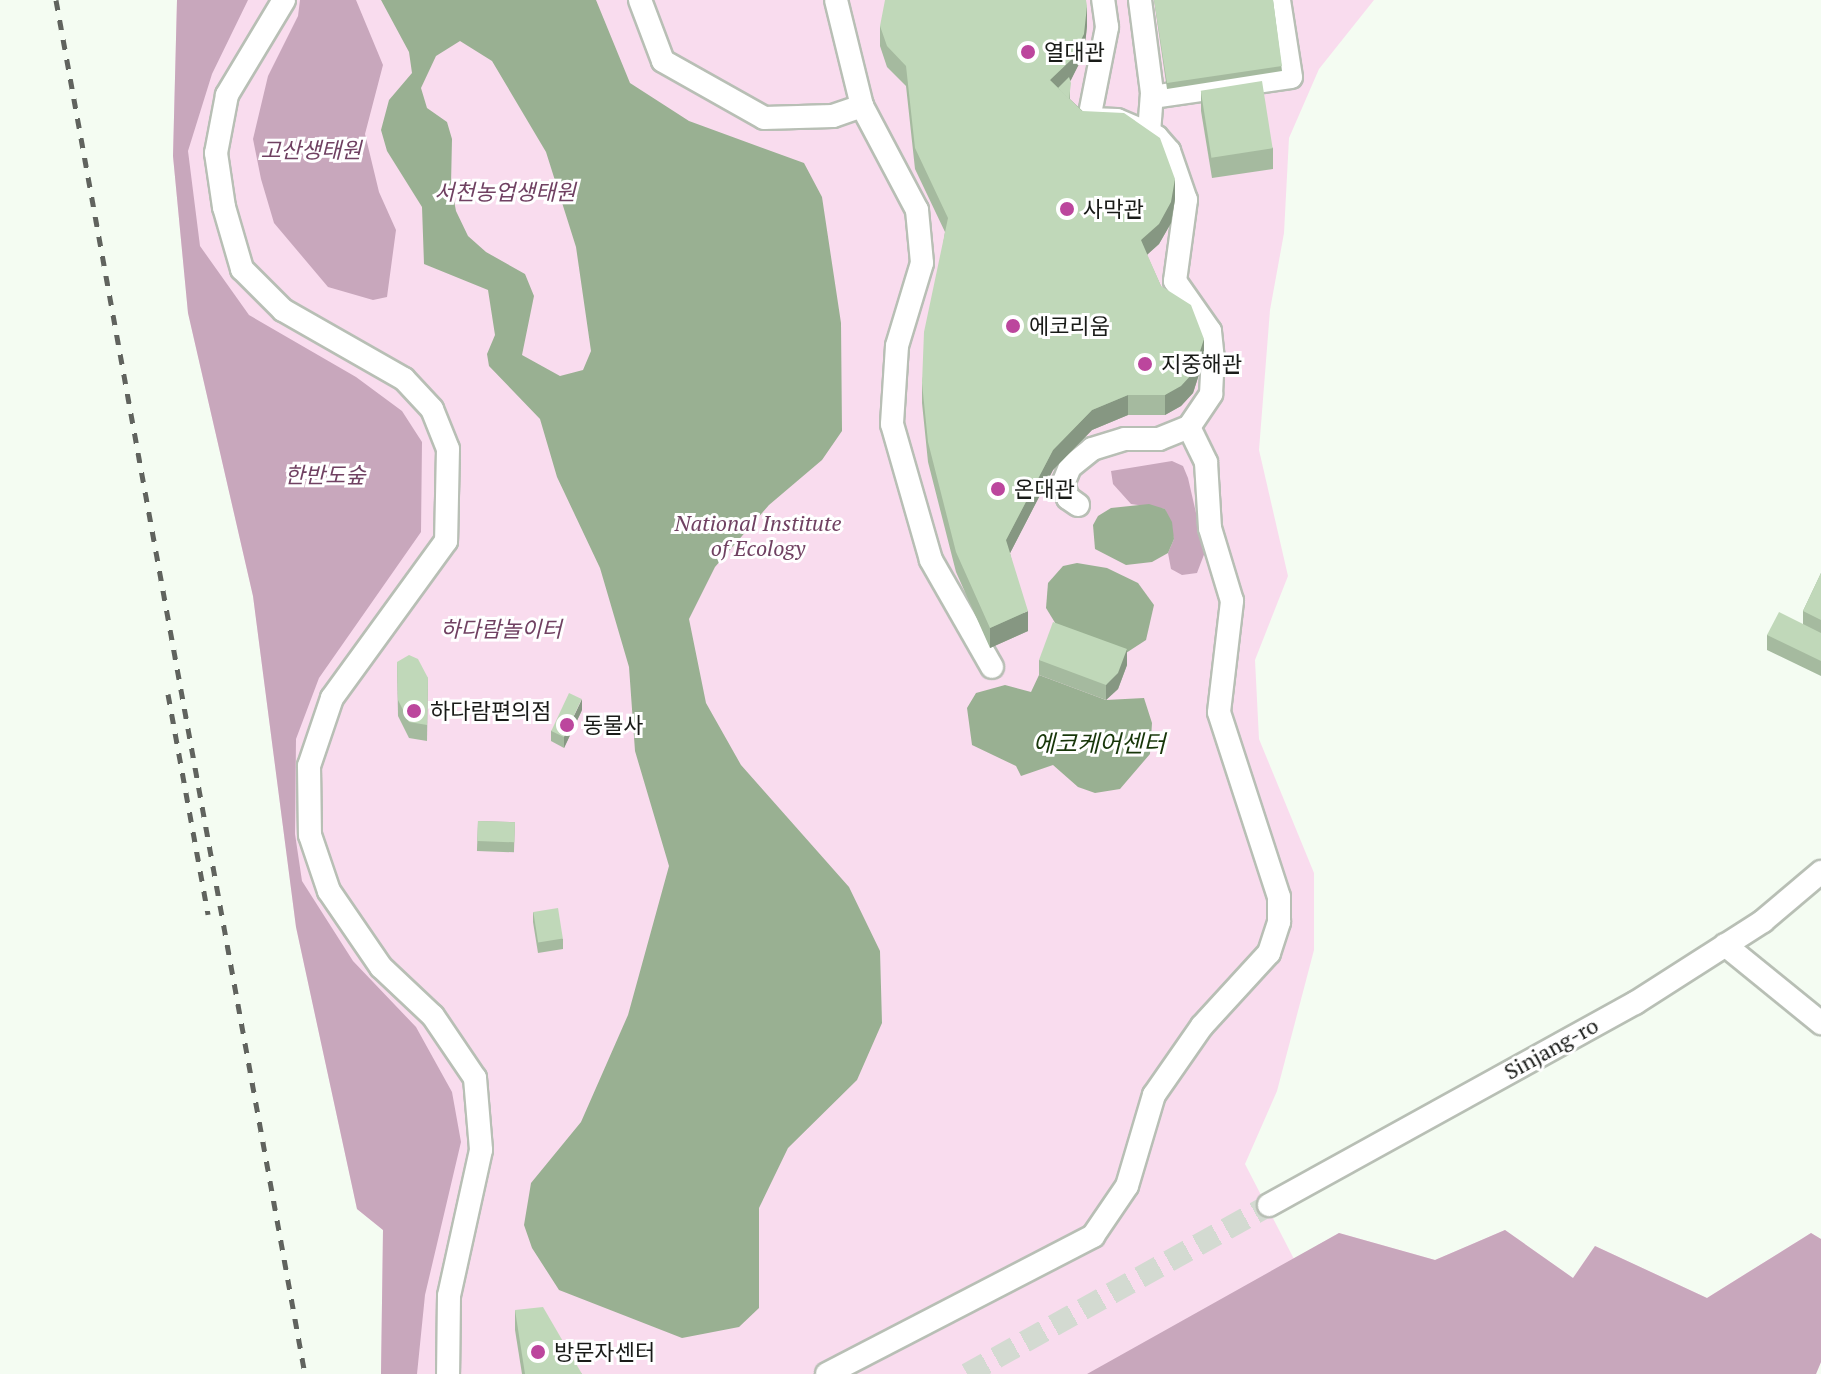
<!DOCTYPE html>
<meta charset="utf-8">
<style>
body{margin:0}
#map{position:relative;width:1821px;height:1374px;overflow:hidden;background:#f4fcf2;font-family:"PT Serif","Noto Sans KR",serif}
div>[style]{position:absolute}
[style*='--x']{left:calc(var(--x)*1px);top:calc(var(--y)*1px);width:calc(var(--w)*1px);rotate:calc(var(--a)*1deg)}
.green>*{inset:0;background:#f9dcee}
.forest>*{inset:0;background:#c8a7bc}
.water>*{inset:0;background:#99b092}
.minor-tunnel>*{height:22px;margin-top:-11px;transform-origin:0;background:repeating-linear-gradient(90deg,#d3dad1 0 22px,transparent 0 33px)}
.roads{filter:drop-shadow(2px 0 #b8bfb5) drop-shadow(-2px 0 #b8bfb5) drop-shadow(0 2px #b8bfb5) drop-shadow(0 -2px #b8bfb5)}
.minor>*{height:22px;margin:-11px;padding:0 11px;transform-origin:11px;border-radius:11px;background:#fff}
.rail>*{height:5px;margin-top:-2.5px;transform-origin:0;background:repeating-linear-gradient(90deg,#60635e 0 10px,transparent 0 20px)}
.wall>*{inset:0;background:#a5ba9f;transform-origin:0 0}
.shaded-wall>*{inset:0;background:#869782}
.building>*{inset:0;background:#c0d8b9;transform-origin:0 0}
.dots>*{width:22px;height:22px;translate:-50% -50%;box-sizing:border-box;border:4px solid #fff;border-radius:50%}
span{translate:-50% -50%;white-space:nowrap;text-align:center;line-height:1.15;-webkit-text-stroke:6px #fff;paint-order:stroke}
.poi-label{font-size:22px;color:#191b18}
.left{translate:0 -50%;text-align:left}
.park-label{font-size:22px;color:#704162;font-style:italic}
.street-label{font-size:22px;color:#191b18}
.water-label{font-size:24px;color:#173609;font-style:italic}
</style>
<div id="map">
<div class="green">
<i style="clip-path:polygon(177px 0,1374px 0,1319px 69px,1289px 138px,1284px 233px,1270px 310px,1259px 450px,1288px 576px,1255px 660px,1259px 739px,1314px 873px,1314px 950px,1277px 1091px,1245px 1164px,1294px 1259px,1339px 1233px,1435px 1260px,1505px 1230px,1573px 1278px,1595px 1246px,1707px 1298px,1811px 1233px,1821px 1239px,1821px 1362px,1816px 1374px,381px 1374px,383px 1230px,357px 1209px,296px 927px,253px 596px,188px 313px,173px 156px)"></i>
</div>
<div class="forest">
<i style="clip-path:polygon(177px 0,248px 0,212px 74px,188px 151px,200px 246px,249px 315px,356px 377px,402px 411px,422px 442px,421px 532px,319px 678px,296px 739px,295px 834px,302px 881px,353px 961px,416px 1027px,452px 1092px,461px 1142px,425px 1295px,417px 1374px,381px 1374px,383px 1230px,357px 1209px,296px 927px,253px 596px,188px 313px,173px 156px)"></i>
<i style="clip-path:polygon(300px 0,356px 0,383px 65px,365px 134px,379px 192px,396px 230px,387px 297px,373px 300px,328px 287px,274px 223px,261px 179px,253px 139px,268px 76px,298px 16px)"></i>
<i style="clip-path:polygon(1172px 461px,1183px 466px,1188px 478px,1205px 552px,1197px 573px,1182px 575px,1171px 569px,1168px 553px,1174px 539px,1165px 509px,1131px 504px,1113px 484px,1111px 471px)"></i>
<i style="clip-path:polygon(1505px 1230px,1573px 1278px,1595px 1246px,1707px 1298px,1811px 1233px,1821px 1239px,1821px 1362px,1816px 1374px,1087px 1374px,1339px 1233px,1435px 1260px)"></i>
</div>
<div class="water">
<i style="clip-path:polygon(evenodd,381px 0,596px 0,630px 83px,689px 121px,804px 163px,822px 197px,841px 323px,842px 431px,822px 460px,769px 505px,715px 567px,689px 619px,706px 703px,741px 765px,849px 887px,880px 951px,882px 1023px,857px 1080px,788px 1148px,759px 1208px,759px 1308px,739px 1327px,682px 1338px,559px 1290px,532px 1248px,524px 1225px,531px 1183px,581px 1122px,628px 1015px,669px 866px,635px 751px,629px 667px,600px 568px,557px 477px,540px 419px,489px 366px,487px 354px,495px 335px,488px 290px,424px 264px,422px 207px,387px 151px,381px 130px,389px 100px,412px 73px,409px 52px,381px 0,460px 41px,492px 61px,546px 152px,576px 247px,591px 351px,583px 370px,560px 376px,522px 355px,534px 296px,525px 274px,486px 252px,468px 236px,456px 211px,451px 185px,452px 139px,447px 122px,427px 108px,421px 88px,436px 56px,460px 41px)"></i>
<i style="clip-path:polygon(1149px 504px,1165px 509px,1172px 522px,1174px 539px,1168px 553px,1152px 562px,1126px 565px,1095px 549px,1093px 525px,1098px 516px,1111px 508px)"></i>
<i style="clip-path:polygon(1077px 563px,1107px 568px,1138px 583px,1154px 605px,1146px 640px,1126px 653px,1057px 626px,1046px 608px,1048px 583px,1063px 566px)"></i>
<i style="clip-path:polygon(1039px 675px,1106px 700px,1144px 698px,1152px 723px,1150px 754px,1120px 789px,1095px 793px,1078px 787px,1053px 765px,1021px 776px,1016px 766px,972px 745px,967px 708px,976px 693px,1005px 685px,1031px 692px)"></i>
</div>
<div class="minor-tunnel">
<i style="--x:967;--y:1374;--w:346;--a:-29.2"></i>
</div>
<div class="roads">
<div class="minor">
<i style="--x:284;--y:0;--w:111;--a:121"></i>
<i style="--x:227;--y:95;--w:59;--a:100.7"></i>
<i style="--x:216;--y:153;--w:55;--a:81.6"></i>
<i style="--x:224;--y:207;--w:65;--a:73.8"></i>
<i style="--x:242;--y:269;--w:58;--a:45"></i>
<i style="--x:283;--y:310;--w:139;--a:29.7"></i>
<i style="--x:404;--y:379;--w:41;--a:47"></i>
<i style="--x:432;--y:409;--w:43;--a:68.2"></i>
<i style="--x:448;--y:449;--w:92;--a:91.2"></i>
<i style="--x:446;--y:541;--w:194;--a:126"></i>
<i style="--x:332;--y:698;--w:72;--a:108.7"></i>
<i style="--x:309;--y:766;--w:69;--a:89.2"></i>
<i style="--x:310;--y:835;--w:59;--a:71.3"></i>
<i style="--x:329;--y:891;--w:92;--a:55.6"></i>
<i style="--x:381;--y:967;--w:71;--a:43.3"></i>
<i style="--x:433;--y:1016;--w:75;--a:55.9"></i>
<i style="--x:475;--y:1078;--w:72;--a:85.2"></i>
<i style="--x:481;--y:1150;--w:149;--a:102.4"></i>
<i style="--x:449;--y:1296;--w:78;--a:90.7"></i>
<i style="--x:640;--y:0;--w:65;--a:69.3"></i>
<i style="--x:663;--y:61;--w:116;--a:29.4"></i>
<i style="--x:764;--y:118;--w:69;--a:-1.7"></i>
<i style="--x:833;--y:116;--w:31;--a:-19"></i>
<i style="--x:836;--y:0;--w:109;--a:76.2"></i>
<i style="--x:862;--y:106;--w:118;--a:62.1"></i>
<i style="--x:917;--y:210;--w:53;--a:84.6"></i>
<i style="--x:922;--y:263;--w:87;--a:106.8"></i>
<i style="--x:897;--y:346;--w:78;--a:93.7"></i>
<i style="--x:892;--y:424;--w:141;--a:74"></i>
<i style="--x:931;--y:560;--w:123;--a:60.3"></i>
<i style="--x:1140;--y:0;--w:94;--a:82.6"></i>
<i style="--x:1152;--y:93;--w:40;--a:94.3"></i>
<i style="--x:1152;--y:97;--w:140;--a:-8.2"></i>
<i style="--x:1291;--y:77;--w:78;--a:-98.9"></i>
<i style="--x:1078;--y:505;--w:12;--a:-145"></i>
<i style="--x:1068;--y:498;--w:15;--a:-110"></i>
<i style="--x:1063;--y:484;--w:18;--a:-68"></i>
<i style="--x:1070;--y:467;--w:28;--a:-39"></i>
<i style="--x:1092;--y:449;--w:34;--a:-17"></i>
<i style="--x:1125;--y:439;--w:34;--a:0"></i>
<i style="--x:1159;--y:439;--w:32;--a:-22"></i>
<i style="--x:1189;--y:427;--w:40;--a:-56"></i>
<i style="--x:1211;--y:394;--w:34;--a:-87"></i>
<i style="--x:1213;--y:360;--w:29;--a:-96"></i>
<i style="--x:1210;--y:331;--w:61;--a:-125"></i>
<i style="--x:1175;--y:281;--w:82;--a:-82.3"></i>
<i style="--x:1186;--y:200;--w:52;--a:-109.1"></i>
<i style="--x:1169;--y:151;--w:18;--a:-131"></i>
<i style="--x:1157;--y:137;--w:43;--a:-157"></i>
<i style="--x:1117;--y:120;--w:28;--a:-178"></i>
<i style="--x:1089;--y:119;--w:94;--a:-78.9"></i>
<i style="--x:1107;--y:27;--w:27;--a:-98"></i>
<i style="--x:1725;--y:945;--w:124;--a:39.1"></i>
<i style="--x:1269;--y:1205;--w:418;--a:-28.9"></i>
<i style="--x:1635;--y:1003;--w:152;--a:-32.6"></i>
<i style="--x:1763;--y:921;--w:76;--a:-40.2"></i>
<i style="--x:827;--y:1374;--w:300;--a:-27.4"></i>
<i style="--x:1093;--y:1236;--w:60;--a:-55.8"></i>
<i style="--x:1127;--y:1186;--w:95;--a:-73.5"></i>
<i style="--x:1154;--y:1095;--w:84;--a:-55.2"></i>
<i style="--x:1202;--y:1026;--w:99;--a:-47.5"></i>
<i style="--x:1269;--y:953;--w:33;--a:-72"></i>
<i style="--x:1279;--y:922;--w:25;--a:-90"></i>
<i style="--x:1279;--y:897;--w:194;--a:-108"></i>
<i style="--x:1219;--y:712;--w:112;--a:-83.3"></i>
<i style="--x:1232;--y:601;--w:76;--a:-106.8"></i>
<i style="--x:1210;--y:528;--w:66;--a:-93.5"></i>
<i style="--x:1206;--y:462;--w:39;--a:-116"></i>
</div>
</div>
<div class="rail">
<i style="--x:56;--y:0;--w:1396;--a:79.73"></i>
<i style="--x:168;--y:694;--w:224;--a:79.7"></i>
</div>
<div class="wall">
<i style="clip-path:polygon(1154px 0,1273px 0,1282px 71px,1167px 89px)"></i>
<i style="clip-path:polygon(880px 26px,1087px 26px,1084px 54px,1070px 81px,1070px 99px,1175px 199px,1171px 223px,1159px 244px,1147px 255px,1161px 286px,1204px 359px,1193px 393px,1181px 406px,1165px 415px,1128px 415px,1092px 430px,1053px 470px,1010px 553px,1028px 631px,990px 648px,956px 572px,928px 462px,922px 403px,922px 383px,945px 232px,915px 169px,906px 86px,887px 67px,880px 46px)"></i>
<i style="clip-path:polygon(1201px 91px,1273px 148px,1273px 169px,1212px 178px,1201px 111px)"></i>
<i style="clip-path:polygon(1821px 573px,1821px 676px,1767px 650px,1767px 635px,1803px 624px,1803px 611px)"></i>
<i style="clip-path:polygon(1039px 660px,1127px 665px,1118px 689px,1106px 700px,1039px 675px)"></i>
<i style="clip-path:polygon(397px 662px,428px 678px,427px 741px,409px 738px,398px 716px)"></i>
<i style="clip-path:polygon(582px 710px,564px 748px,551px 741px,551px 731px)"></i>
<i style="left:478px;top:821px;width:37px;height:30px;rotate:2deg"></i>
<i style="clip-path:polygon(533px 912px,563px 939px,563px 949px,538px 953px,533px 922px)"></i>
<i style="clip-path:polygon(515px 1310px,582px 1374px,522px 1374px,515px 1330px)"></i>
</div>
<div class="shaded-wall">
<i style="clip-path:polygon(1087px 6px,1087px 26px,1084px 54px,1071px 80px,1053px 97px,1050px 80px)"></i>
<i style="clip-path:polygon(1175px 179px,1175px 199px,1171px 223px,1159px 244px,1141px 260px,1141px 240px)"></i>
<i style="clip-path:polygon(1204px 339px,1204px 359px,1193px 393px,1181px 406px,1165px 415px,1165px 395px)"></i>
<i style="clip-path:polygon(1128px 395px,1128px 415px,1092px 430px,1053px 470px,1006px 561px,1006px 540px,1053px 450px,1092px 410px)"></i>
<i style="clip-path:polygon(1028px 611px,1028px 631px,990px 648px,990px 628px)"></i>
<i style="clip-path:polygon(1127px 649px,1127px 665px,1118px 689px,1106px 700px,1106px 685px)"></i>
<i style="clip-path:polygon(582px 699px,582px 710px,564px 748px,564px 737px)"></i>
</div>
<div class="building">
<i style="clip-path:polygon(885px 0,1086px 0,1087px 6px,1084px 34px,1071px 60px,1050px 80px,1082px 111px,1124px 113px,1160px 138px,1175px 179px,1171px 202px,1159px 224px,1141px 240px,1161px 286px,1191px 305px,1204px 339px,1193px 373px,1181px 386px,1165px 395px,1128px 395px,1092px 410px,1053px 450px,1006px 540px,1028px 611px,990px 628px,956px 552px,928px 442px,922px 383px,924px 332px,948px 218px,915px 148px,906px 66px,887px 46px,880px 26px)"></i>
<i style="clip-path:polygon(1154px 0,1273px 0,1282px 66px,1167px 83px)"></i>
<i style="clip-path:polygon(1069px 77px,1071px 83px,1069px 99px,1058px 88px)"></i>
<i style="left:1262px;top:81px;width:68px;height:62px;rotate:81deg"></i>
<i style="clip-path:polygon(1821px 573px,1821px 620px,1803px 611px)"></i>
<i style="clip-path:polygon(1779px 612px,1821px 633px,1821px 661px,1767px 635px)"></i>
<i style="clip-path:polygon(1053px 622px,1127px 649px,1118px 673px,1106px 685px,1039px 660px)"></i>
<i style="clip-path:polygon(409px 655px,418px 659px,428px 678px,427px 725px,409px 722px,398px 700px,397px 662px)"></i>
<i style="left:569px;top:693px;width:14px;height:42px;rotate:25deg"></i>
<i style="left:478px;top:821px;width:37px;height:20px;rotate:2deg"></i>
<i style="left:558px;top:908px;width:31px;height:25px;rotate:81deg"></i>
<i style="clip-path:polygon(543px 1307px,582px 1374px,525px 1374px,515px 1310px)"></i>
</div>
<div class="dots">
<i style="left:1028px;top:52px;background:#bc469d"></i>
<i style="left:1067px;top:209px;background:#bc469d"></i>
<i style="left:1013px;top:326px;background:#bc469d"></i>
<i style="left:1145px;top:364px;background:#bc469d"></i>
<i style="left:998px;top:489px;background:#bc469d"></i>
<i style="left:414px;top:711px;background:#bc469d"></i>
<i style="left:567px;top:725px;background:#bc469d"></i>
<i style="left:538px;top:1352px;background:#bc469d"></i>
</div>
<div class="poi-label">
<span class="left" style="left:1044px;top:52px">열대관</span>
<span class="left" style="left:1083px;top:209px">사막관</span>
<span class="left" style="left:1029px;top:326px">에코리움</span>
<span class="left" style="left:1161px;top:364px">지중해관</span>
<span class="left" style="left:1014px;top:489px">온대관</span>
<span class="left" style="left:430px;top:711px">하다람편의점</span>
<span class="left" style="left:583px;top:725px">동물사</span>
<span class="left" style="left:554px;top:1352px">방문자센터</span>
</div>
<div class="park-label">
<span style="left:311px;top:150px">고산생태원</span>
<span style="left:505px;top:192px">서천농업생태원</span>
<span style="left:325px;top:475px">한반도숲</span>
<span style="left:758px;top:535px">National Institute<br>of Ecology</span>
<span style="left:501px;top:629px">하다람놀이터</span>
</div>
<div class="street-label">
<span style="left:1551px;top:1048px;rotate:-29deg">Sinjang-ro</span>
</div>
<div class="water-label">
<span style="left:1099px;top:744px">에코케어센터</span>
</div>
</div>
